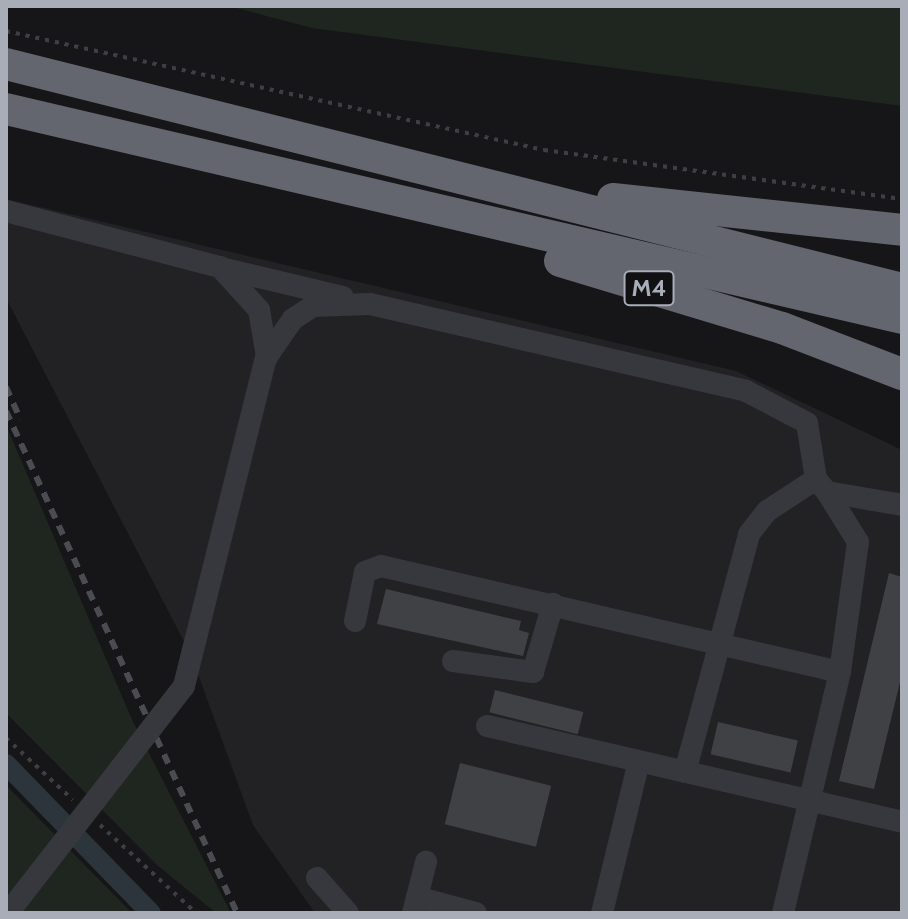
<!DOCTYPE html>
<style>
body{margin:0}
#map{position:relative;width:908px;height:919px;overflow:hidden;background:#161618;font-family:Cabin,sans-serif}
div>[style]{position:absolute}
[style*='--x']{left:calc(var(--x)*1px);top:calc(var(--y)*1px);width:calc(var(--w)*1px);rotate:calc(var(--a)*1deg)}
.built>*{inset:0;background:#222225}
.green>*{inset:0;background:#1e261f}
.canal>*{height:20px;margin:-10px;padding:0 10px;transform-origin:10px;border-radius:10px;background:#2c353c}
.building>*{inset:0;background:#404145;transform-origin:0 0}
.path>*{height:4px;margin-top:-2px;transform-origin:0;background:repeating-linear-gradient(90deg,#3d3f44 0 4px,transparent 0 10px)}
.minor>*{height:22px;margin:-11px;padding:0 11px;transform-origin:11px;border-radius:11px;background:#37383d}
.highway>*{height:32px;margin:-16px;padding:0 16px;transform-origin:16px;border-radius:16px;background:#63666e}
.rail>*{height:6px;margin-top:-3px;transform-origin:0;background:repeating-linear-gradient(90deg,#4a4c52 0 10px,transparent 0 18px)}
.minor-bridge>*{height:22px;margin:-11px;padding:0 11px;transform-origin:11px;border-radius:11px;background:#37383d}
span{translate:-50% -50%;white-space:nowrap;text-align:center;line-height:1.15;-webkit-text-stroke:6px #111113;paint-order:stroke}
.shield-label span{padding:2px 6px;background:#111113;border:2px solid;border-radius:6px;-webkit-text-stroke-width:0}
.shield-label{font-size:24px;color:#a8adb8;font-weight:700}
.frame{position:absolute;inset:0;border:8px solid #a8adb8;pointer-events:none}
</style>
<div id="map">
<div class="built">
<i style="clip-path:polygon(6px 199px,736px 371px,902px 450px,902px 913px,315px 913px,253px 825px,191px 655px,6px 298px)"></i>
</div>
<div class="green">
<i style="clip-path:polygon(229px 6px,902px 6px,902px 106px,312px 28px)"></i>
<i style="clip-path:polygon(6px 425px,133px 722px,231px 913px,216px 913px,157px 865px,6px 713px)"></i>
<i style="clip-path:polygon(6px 785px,132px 913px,6px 913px)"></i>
</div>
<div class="canal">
<i style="--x:6;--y:764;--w:208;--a:45.8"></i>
</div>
<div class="building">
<i style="clip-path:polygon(889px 573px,902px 577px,902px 674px,874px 789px,839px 781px)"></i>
<i style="clip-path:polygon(386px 589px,521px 621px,519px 630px,529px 633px,523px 656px,377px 624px)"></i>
<i style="left:495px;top:690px;width:91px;height:23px;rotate:14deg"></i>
<i style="left:718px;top:722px;width:82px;height:33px;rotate:13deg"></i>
<i style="left:460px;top:763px;width:94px;height:63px;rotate:14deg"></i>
</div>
<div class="path">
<i style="--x:6;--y:31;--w:551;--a:12.47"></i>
<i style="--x:544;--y:150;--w:361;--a:7.8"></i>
<i style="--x:6;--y:738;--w:91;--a:42.8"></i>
<i style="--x:100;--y:825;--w:130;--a:42.5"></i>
</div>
<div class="minor">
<i style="--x:6;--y:211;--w:221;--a:14.7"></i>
<i style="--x:220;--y:267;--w:58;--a:47.8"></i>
<i style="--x:259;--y:310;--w:48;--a:80.3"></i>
<i style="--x:225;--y:269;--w:121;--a:13.3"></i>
<i style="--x:355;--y:621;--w:50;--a:-78.5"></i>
<i style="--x:365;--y:572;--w:17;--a:-21"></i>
<i style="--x:381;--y:566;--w:471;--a:13"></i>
<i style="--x:453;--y:661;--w:81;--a:7.8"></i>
<i style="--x:533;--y:672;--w:71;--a:-73.6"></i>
<i style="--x:184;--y:686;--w:338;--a:-76"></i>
<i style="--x:266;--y:358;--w:47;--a:-55.3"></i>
<i style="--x:293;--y:319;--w:24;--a:-33"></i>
<i style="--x:313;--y:306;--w:57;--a:-2"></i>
<i style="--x:370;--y:304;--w:386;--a:13"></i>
<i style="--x:746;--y:391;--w:69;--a:27.7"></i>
<i style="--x:807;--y:423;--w:57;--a:80.9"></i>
<i style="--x:816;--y:479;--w:17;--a:50"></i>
<i style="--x:827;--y:492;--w:76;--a:9.8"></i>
<i style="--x:487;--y:726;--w:426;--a:13"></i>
<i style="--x:685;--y:772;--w:246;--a:-74.9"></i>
<i style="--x:749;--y:534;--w:29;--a:-52"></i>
<i style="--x:767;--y:511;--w:59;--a:-33.1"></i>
<i style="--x:317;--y:878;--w:47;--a:48.5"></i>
<i style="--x:417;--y:897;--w:61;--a:15.2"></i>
<i style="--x:413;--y:913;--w:53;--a:-75.7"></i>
<i style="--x:602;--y:913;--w:156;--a:-76.3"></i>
<i style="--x:783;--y:913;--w:248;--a:-76.7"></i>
<i style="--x:840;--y:672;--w:131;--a:-82.1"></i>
<i style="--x:858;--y:542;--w:59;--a:-121.8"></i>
</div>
<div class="highway">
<i style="--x:6;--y:64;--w:924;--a:14.1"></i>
<i style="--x:6;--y:109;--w:920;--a:13.13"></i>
<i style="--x:613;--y:199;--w:291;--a:6.1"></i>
<i style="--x:560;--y:261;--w:232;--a:16.8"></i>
<i style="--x:782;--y:328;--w:129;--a:21"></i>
</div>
<div class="rail">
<i style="--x:6;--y:387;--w:36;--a:66"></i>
<i style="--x:6;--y:411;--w:553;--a:65.29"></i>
</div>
<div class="minor-bridge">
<i style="--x:8;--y:913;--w:287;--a:-52.2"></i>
</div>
<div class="shield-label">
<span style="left:649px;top:288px">M4</span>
</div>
<div class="frame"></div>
</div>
